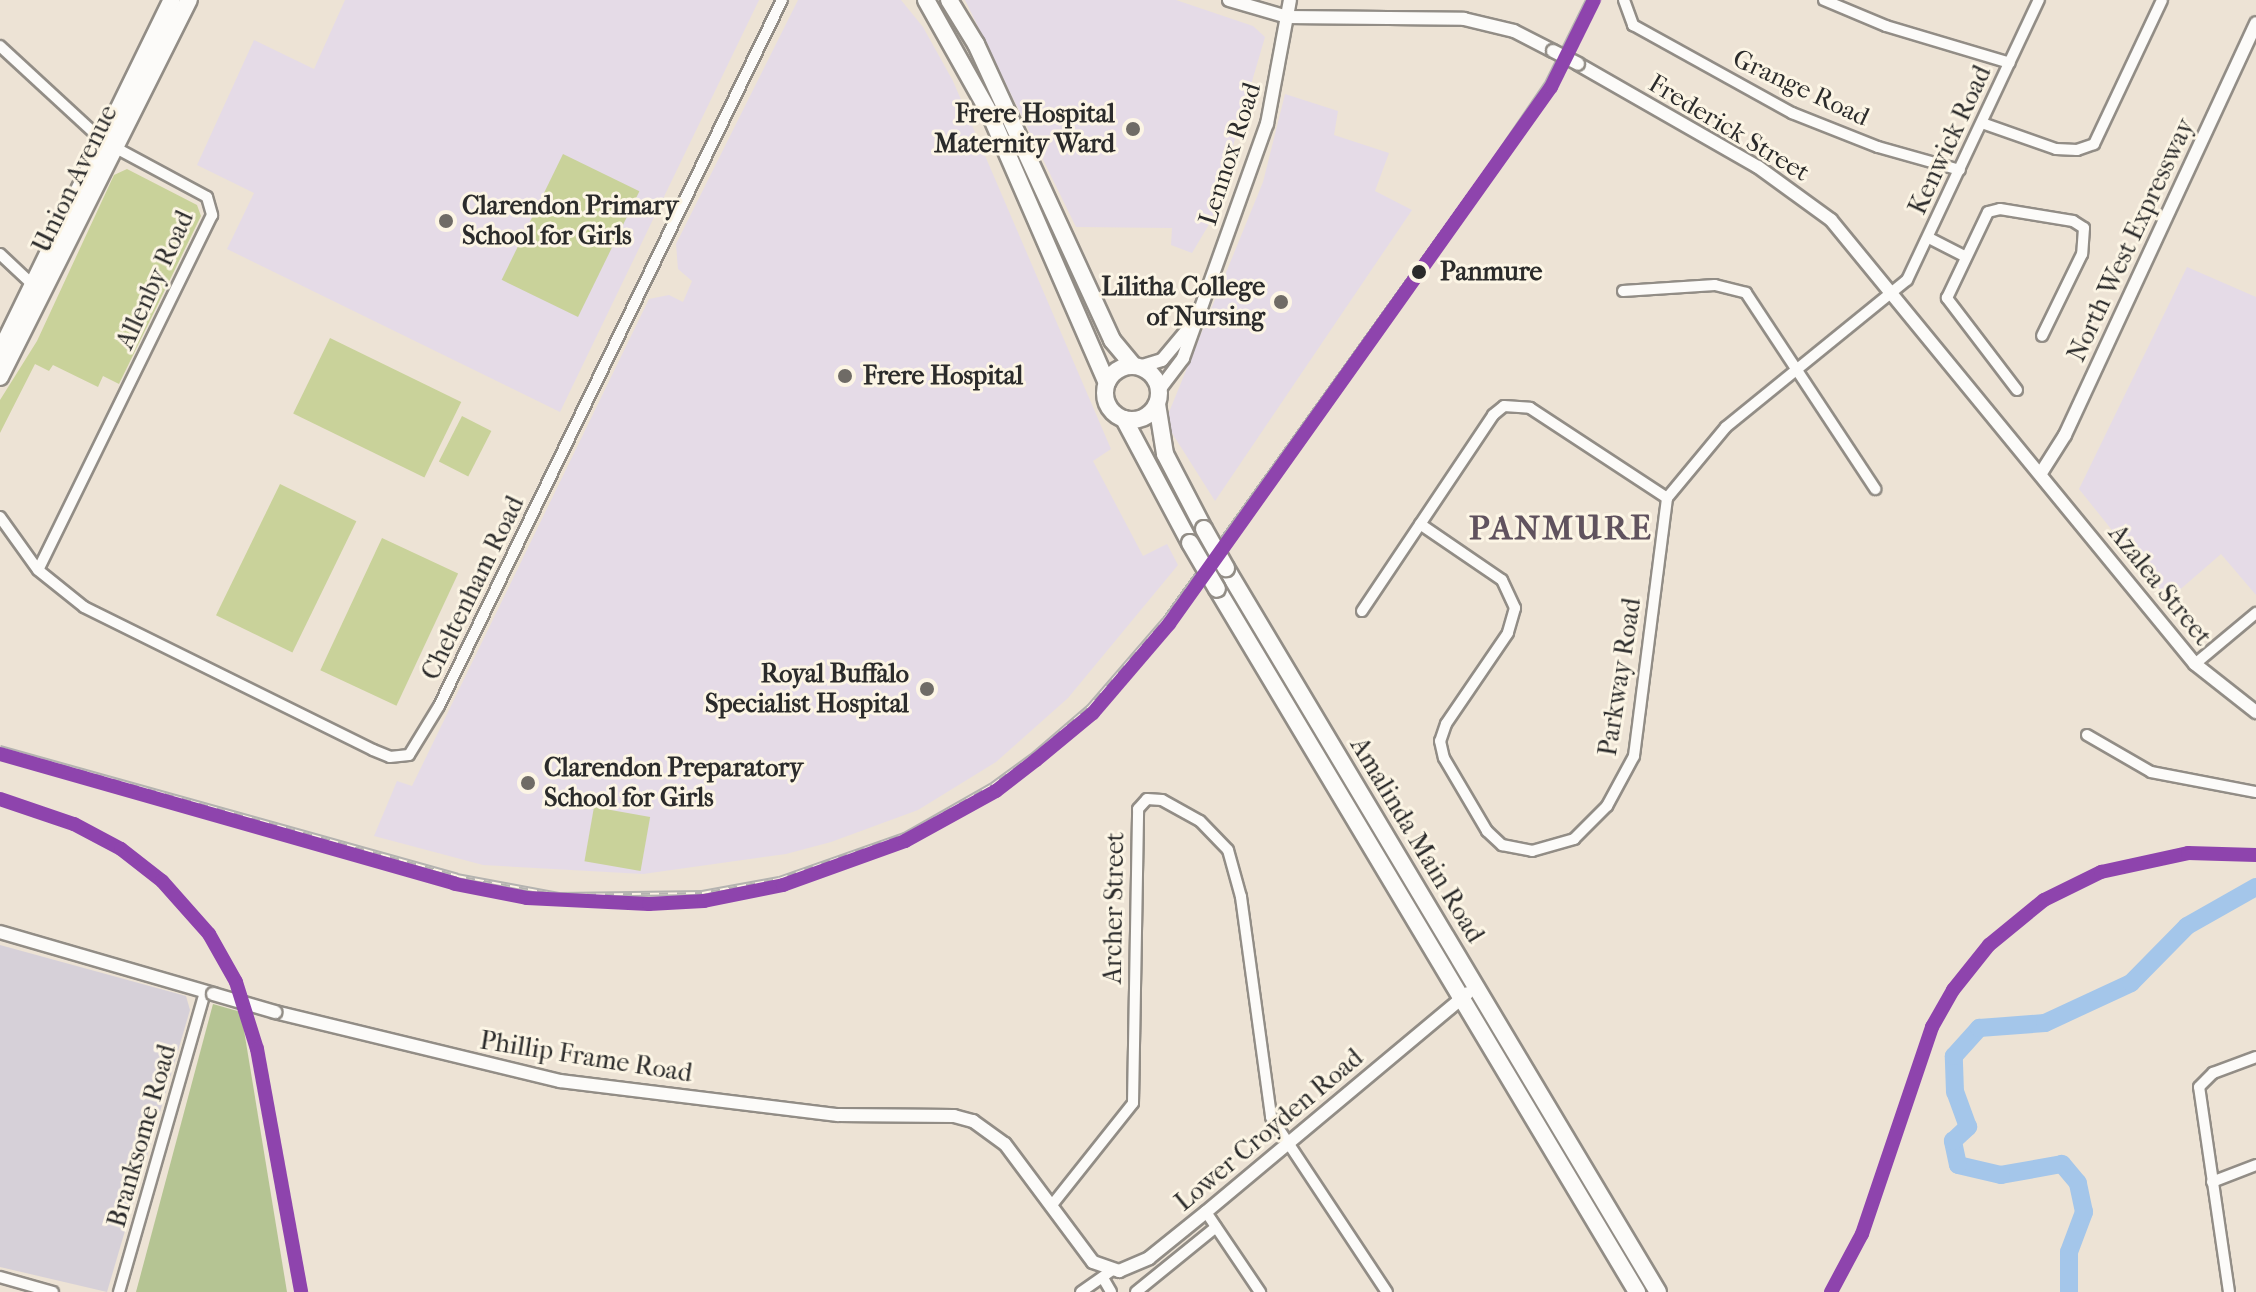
<!DOCTYPE html>
<style>
body{margin:0}
#map{position:relative;width:2256px;height:1292px;overflow:hidden;background:#ede3d5;font-family:"IM FELL French Canon",serif}
div>[style]{position:absolute}
[style*='--x']{left:calc(var(--x)*1px);top:calc(var(--y)*1px);width:calc(var(--w)*1px);rotate:calc(var(--a)*1deg)}
.built>*{inset:0;background:#e5dbe7}
.industrial>*{inset:0;background:#d6d0d8}
.green>*{inset:0;background:#c9d29a;transform-origin:0 0}
.forest>*{inset:0;background:#b5c493}
.river>*{height:18px;margin:-9px;padding:0 9px;transform-origin:9px;border-radius:9px;background:#a4c6ea}
.roads{filter:drop-shadow(2px 0 #928d86) drop-shadow(-2px 0 #928d86) drop-shadow(0 2px #928d86) drop-shadow(0 -2px #928d86)}
.minor>*{height:10px;margin:-5px;padding:0 5px;transform-origin:5px;border-radius:5px;background:#fcfbf9}
.tertiary>*{height:12px;margin:-6px;padding:0 6px;transform-origin:6px;border-radius:6px;background:#fcfbf9}
.primary>*{height:16px;margin:-8px;padding:0 8px;transform-origin:8px;border-radius:8px;background:#fcfbf9}
.primary>.ring{margin:-8px;padding:0;box-sizing:content-box;background:none;border:16px solid #fcfbf9;border-radius:50%}
.rail>*{height:6px;margin-top:-3px;transform-origin:0;background:repeating-linear-gradient(90deg,#fcf5e5 0 9px,#b4b3b0 0 18px);box-sizing:border-box;border-block:2px solid #b4b3b0}
.bridges{filter:drop-shadow(2px 0 #928d86) drop-shadow(-2px 0 #928d86) drop-shadow(0 2px #928d86) drop-shadow(0 -2px #928d86)}
.tertiary-bridge>*{height:12px;margin:-6px;padding:0 6px;transform-origin:6px;border-radius:6px;background:#fcfbf9}
.primary-bridge>*{height:16px;margin:-8px;padding:0 8px;transform-origin:8px;border-radius:8px;background:#fcfbf9}
.rail-1>*{height:14px;margin:-7px;padding:0 7px;transform-origin:7px;border-radius:7px;background:#8e44ad}
.dots>*{width:22px;height:22px;translate:-50% -50%;box-sizing:border-box;border:4px solid #fcf5e5;border-radius:50%}
span{translate:-50% -50%;white-space:nowrap;text-align:center;line-height:1.15;-webkit-text-stroke:6px #fcf5e5;paint-order:stroke}
.street-label{font-size:26px;color:#2b2b2b}
.poi-label{font-size:26px;color:#2b2b2b;font-weight:700}
.right{translate:-100% -50%;text-align:right}
.left{translate:0 -50%;text-align:left}
.stop-label{font-size:26px;color:#2b2b2b;font-weight:700}
.district-label{font-size:34px;color:#60525e;font-weight:700;letter-spacing:2px}
</style>
<div id="map">
<div class="built">
<i style="clip-path:polygon(345px 0,759px 0,560px 412px,227px 249px,254px 193px,197px 165px,254px 40px,314px 69px)"></i>
<i style="clip-path:polygon(798px 0,901px 0,923px 27px,953px 81px,1111px 449px,1093px 461px,1143px 556px,1167px 544px,1178px 565px,1068px 698px,996px 762px,918px 810px,831px 842px,786px 854px,643px 874px,483px 865px,374px 836px,397px 781px,412px 786px,649px 299px,669px 295px,683px 302px,692px 281px,678px 269px,676px 244px)"></i>
<i style="clip-path:polygon(965px 0,1176px 0,1253px 26px,1265px 37px,1211px 221px,1192px 253px,1171px 245px,1172px 228px,1076px 227px)"></i>
<i style="clip-path:polygon(1285px 94px,1338px 111px,1334px 135px,1389px 153px,1375px 191px,1412px 210px,1215px 501px,1165px 422px,1263px 182px)"></i>
<i style="clip-path:polygon(2187px 267px,2256px 297px,2256px 595px,2221px 554px,2168px 600px,2079px 489px)"></i>
</div>
<div class="industrial">
<i style="clip-path:polygon(0 945px,186px 996px,190px 1010px,107px 1292px,0 1267px)"></i>
</div>
<div class="green">
<i style="left:563px;top:154px;width:85px;height:140px;rotate:26deg"></i>
<i style="clip-path:polygon(127px 169px,197px 205px,201px 216px,119px 384px,103px 376px,98px 387px,53px 365px,49px 371px,35px 364px,0 433px,0 400px,37px 341px,114px 175px)"></i>
<i style="left:330px;top:338px;width:146px;height:84px;rotate:26deg"></i>
<i style="left:462px;top:416px;width:33px;height:51px;rotate:27deg"></i>
<i style="left:280px;top:484px;width:85px;height:146px;rotate:26deg"></i>
<i style="left:382px;top:538px;width:84px;height:146px;rotate:25deg"></i>
<i style="left:594px;top:807px;width:57px;height:55px;rotate:10deg"></i>
</div>
<div class="forest">
<i style="clip-path:polygon(213px 1004px,241px 1012px,287px 1292px,136px 1292px)"></i>
</div>
<div class="river">
<i style="--x:2069;--y:1292;--w:40;--a:-90"></i>
<i style="--x:2069;--y:1252;--w:43;--a:-69.4"></i>
<i style="--x:2084;--y:1212;--w:30;--a:-102"></i>
<i style="--x:2078;--y:1183;--w:25;--a:-130"></i>
<i style="--x:2062;--y:1164;--w:62;--a:169.8"></i>
<i style="--x:2001;--y:1175;--w:44;--a:-166.9"></i>
<i style="--x:1958;--y:1165;--w:25;--a:-102"></i>
<i style="--x:1953;--y:1141;--w:21;--a:-43"></i>
<i style="--x:1968;--y:1127;--w:37;--a:-110"></i>
<i style="--x:1955;--y:1092;--w:36;--a:-92"></i>
<i style="--x:1954;--y:1056;--w:38;--a:-48"></i>
<i style="--x:1979;--y:1028;--w:66;--a:-4.3"></i>
<i style="--x:2045;--y:1023;--w:95;--a:-24.9"></i>
<i style="--x:2131;--y:983;--w:80;--a:-45.5"></i>
<i style="--x:2187;--y:926;--w:79;--a:-29.5"></i>
</div>
<div class="roads">
<div class="minor">
<i style="--x:1624;--y:0;--w:27;--a:70"></i>
<i style="--x:1633;--y:25;--w:182;--a:29"></i>
<i style="--x:1792;--y:113;--w:92;--a:21.6"></i>
<i style="--x:1878;--y:147;--w:85;--a:15.7"></i>
<i style="--x:1824;--y:0;--w:67;--a:22.8"></i>
<i style="--x:1886;--y:26;--w:129;--a:16.6"></i>
<i style="--x:0;--y:46;--w:140;--a:42.7"></i>
<i style="--x:103;--y:141;--w:118;--a:28.3"></i>
<i style="--x:207;--y:197;--w:19;--a:74"></i>
<i style="--x:212;--y:215;--w:395;--a:116.1"></i>
<i style="--x:1982;--y:123;--w:78;--a:19.4"></i>
<i style="--x:2056;--y:149;--w:21;--a:3"></i>
<i style="--x:2077;--y:150;--w:18;--a:-19"></i>
<i style="--x:2094;--y:144;--w:159;--a:-64.7"></i>
<i style="--x:1929;--y:238;--w:39;--a:27"></i>
<i style="--x:0;--y:254;--w:47;--a:43.3"></i>
<i style="--x:1623;--y:291;--w:92;--a:-3.7"></i>
<i style="--x:1715;--y:285;--w:32;--a:14"></i>
<i style="--x:1746;--y:293;--w:235;--a:56.6"></i>
<i style="--x:2017;--y:390;--w:116;--a:-127.3"></i>
<i style="--x:1947;--y:298;--w:95;--a:-64.5"></i>
<i style="--x:1988;--y:212;--w:12;--a:-14"></i>
<i style="--x:2000;--y:209;--w:74;--a:9.3"></i>
<i style="--x:2073;--y:221;--w:13;--a:32"></i>
<i style="--x:2084;--y:228;--w:26;--a:94"></i>
<i style="--x:2082;--y:254;--w:91;--a:116"></i>
<i style="--x:0;--y:517;--w:65;--a:54.4"></i>
<i style="--x:38;--y:570;--w:59;--a:38.8"></i>
<i style="--x:84;--y:607;--w:322;--a:26.3"></i>
<i style="--x:373;--y:750;--w:18;--a:22"></i>
<i style="--x:390;--y:757;--w:19;--a:-6"></i>
<i style="--x:409;--y:755;--w:57;--a:-58.5"></i>
<i style="--x:439;--y:706;--w:785;--a:-64.09"></i>
<i style="--x:1420;--y:524;--w:99;--a:34.3"></i>
<i style="--x:1502;--y:580;--w:31;--a:65"></i>
<i style="--x:1515;--y:608;--w:26;--a:106"></i>
<i style="--x:1508;--y:633;--w:110;--a:124.3"></i>
<i style="--x:1446;--y:724;--w:18;--a:109"></i>
<i style="--x:1440;--y:741;--w:17;--a:77"></i>
<i style="--x:1444;--y:758;--w:85;--a:59.5"></i>
<i style="--x:1487;--y:831;--w:21;--a:43"></i>
<i style="--x:1502;--y:845;--w:31;--a:11"></i>
<i style="--x:1532;--y:851;--w:44;--a:-15.9"></i>
<i style="--x:1574;--y:839;--w:47;--a:-45"></i>
<i style="--x:1607;--y:806;--w:57;--a:-61.6"></i>
<i style="--x:1634;--y:756;--w:260;--a:-82.7"></i>
<i style="--x:1667;--y:498;--w:92;--a:-50.3"></i>
<i style="--x:1726;--y:427;--w:233;--a:-39.1"></i>
<i style="--x:1907;--y:280;--w:310;--a:-64.8"></i>
<i style="--x:1362;--y:611;--w:236;--a:-56.2"></i>
<i style="--x:1493;--y:415;--w:14;--a:-39"></i>
<i style="--x:1504;--y:406;--w:26;--a:4"></i>
<i style="--x:1530;--y:408;--w:164;--a:33.3"></i>
<i style="--x:2195;--y:664;--w:80;--a:-39.9"></i>
<i style="--x:2087;--y:735;--w:74;--a:30"></i>
<i style="--x:2151;--y:772;--w:107;--a:10.8"></i>
<i style="--x:2212;--y:1182;--w:47;--a:-21.1"></i>
<i style="--x:1052;--y:1205;--w:130;--a:-51.5"></i>
<i style="--x:1133;--y:1103;--w:294;--a:-89"></i>
<i style="--x:1138;--y:809;--w:13;--a:-48"></i>
<i style="--x:1147;--y:799;--w:15;--a:4"></i>
<i style="--x:1162;--y:800;--w:43;--a:28.9"></i>
<i style="--x:1200;--y:821;--w:40;--a:46"></i>
<i style="--x:1228;--y:850;--w:49;--a:74.5"></i>
<i style="--x:1241;--y:897;--w:222;--a:82.2"></i>
<i style="--x:1271;--y:1117;--w:210;--a:56.5"></i>
<i style="--x:1206;--y:1212;--w:97;--a:56"></i>
<i style="--x:0;--y:1277;--w:55;--a:15.8"></i>
<i style="--x:1103;--y:1278;--w:16;--a:60"></i>
<i style="--x:119;--y:1292;--w:312;--a:-74"></i>
<i style="--x:1081;--y:1292;--w:37;--a:-35"></i>
<i style="--x:1136;--y:1292;--w:103;--a:-39.1"></i>
<i style="--x:2229;--y:1292;--w:207;--a:-98.3"></i>
<i style="--x:2199;--y:1087;--w:20;--a:-45"></i>
<i style="--x:2213;--y:1073;--w:46;--a:-20.4"></i>
</div>
<div class="tertiary">
<i style="--x:1229;--y:0;--w:60;--a:16.3"></i>
<i style="--x:1287;--y:17;--w:177;--a:0.6"></i>
<i style="--x:1464;--y:19;--w:51;--a:13.5"></i>
<i style="--x:1514;--y:31;--w:44;--a:27.1"></i>
<i style="--x:1578;--y:64;--w:207;--a:29.8"></i>
<i style="--x:1758;--y:167;--w:90;--a:36"></i>
<i style="--x:1831;--y:220;--w:574;--a:50.65"></i>
<i style="--x:2195;--y:664;--w:78;--a:38.2"></i>
<i style="--x:1139;--y:367;--w:24;--a:-17"></i>
<i style="--x:1162;--y:360;--w:39;--a:-50"></i>
<i style="--x:1159;--y:390;--w:40;--a:-53"></i>
<i style="--x:1183;--y:358;--w:249;--a:-70.3"></i>
<i style="--x:1267;--y:124;--w:126;--a:-79.5"></i>
<i style="--x:2041;--y:473;--w:45;--a:-57.7"></i>
<i style="--x:2065;--y:435;--w:454;--a:-65.1"></i>
<i style="--x:0;--y:932;--w:222;--a:16.2"></i>
<i style="--x:275;--y:1012;--w:293;--a:13.6"></i>
<i style="--x:560;--y:1081;--w:280;--a:7"></i>
<i style="--x:838;--y:1115;--w:116;--a:0.5"></i>
<i style="--x:954;--y:1116;--w:20;--a:15"></i>
<i style="--x:973;--y:1121;--w:39;--a:36"></i>
<i style="--x:1005;--y:1144;--w:147;--a:53.3"></i>
<i style="--x:1093;--y:1262;--w:28;--a:19"></i>
<i style="--x:1119;--y:1271;--w:33;--a:-23"></i>
<i style="--x:1149;--y:1258;--w:73;--a:-38.9"></i>
<i style="--x:1206;--y:1212;--w:341;--a:-39.9"></i>
</div>
<div class="primary">
<i style="--x:926;--y:0;--w:131;--a:60.7"></i>
<i style="--x:990;--y:114;--w:293;--a:66.5"></i>
<i style="--x:949;--y:0;--w:52;--a:58.5"></i>
<i style="--x:976;--y:44;--w:326;--a:65.3"></i>
<i style="--x:1112;--y:340;--w:33;--a:50"></i>
<i style="--x:0;--y:352;--w:392;--a:-64"></i>
<i class="ring" style="left:1105px;top:366px;width:38px;height:38px"></i>
<i style="--x:0;--y:377;--w:422;--a:-63.4"></i>
<i style="--x:1157;--y:404;--w:51;--a:80.9"></i>
<i style="--x:1165;--y:454;--w:85;--a:62.5"></i>
<i style="--x:1124;--y:419;--w:140;--a:62"></i>
<i style="--x:1226;--y:568;--w:843;--a:59.18"></i>
<i style="--x:1217;--y:589;--w:819;--a:59.14"></i>
</div>
</div>
<div class="rail">
<i style="--x:0;--y:748;--w:475;--a:15.6"></i>
<i style="--x:457;--y:876;--w:105;--a:10.5"></i>
<i style="--x:560;--y:895;--w:142;--a:-0.8"></i>
<i style="--x:702;--y:893;--w:78;--a:-10.3"></i>
<i style="--x:779;--y:879;--w:133;--a:-19.4"></i>
<i style="--x:904;--y:835;--w:101;--a:-29.6"></i>
<i style="--x:992;--y:785;--w:51;--a:-36.2"></i>
<i style="--x:1033;--y:755;--w:74;--a:-40.6"></i>
<i style="--x:1089;--y:707;--w:116;--a:-49.2"></i>
<i style="--x:1165;--y:619;--w:564;--a:-54.31"></i>
<i style="--x:1494;--y:161;--w:94;--a:-55.8"></i>
<i style="--x:1547;--y:83;--w:93;--a:-63.7"></i>
<i style="--x:0;--y:799;--w:78;--a:18.7"></i>
<i style="--x:74;--y:824;--w:53;--a:28"></i>
<i style="--x:121;--y:849;--w:52;--a:38"></i>
<i style="--x:162;--y:881;--w:71;--a:48.4"></i>
<i style="--x:209;--y:934;--w:55;--a:60.6"></i>
<i style="--x:236;--y:982;--w:70;--a:72.6"></i>
<i style="--x:257;--y:1049;--w:247;--a:79.7"></i>
<i style="--x:1831;--y:1292;--w:66;--a:-61.9"></i>
<i style="--x:1862;--y:1234;--w:219;--a:-71.3"></i>
<i style="--x:1932;--y:1027;--w:43;--a:-60.4"></i>
<i style="--x:1953;--y:990;--w:58;--a:-51.3"></i>
<i style="--x:1989;--y:945;--w:71;--a:-39.3"></i>
<i style="--x:2044;--y:900;--w:64;--a:-26.2"></i>
<i style="--x:2101;--y:872;--w:89;--a:-12.3"></i>
<i style="--x:2188;--y:853;--w:68;--a:1.7"></i>
</div>
<div class="bridges">
<div class="tertiary-bridge">
<i style="--x:1553;--y:51;--w:28;--a:27"></i>
<i style="--x:213;--y:994;--w:65;--a:16.2"></i>
</div>
<div class="primary-bridge">
<i style="--x:1204;--y:529;--w:45;--a:60.6"></i>
<i style="--x:1190;--y:543;--w:53;--a:59.6"></i>
</div>
</div>
<div class="rail-1">
<i style="--x:0;--y:754;--w:473;--a:15.9"></i>
<i style="--x:455;--y:884;--w:73;--a:11"></i>
<i style="--x:527;--y:898;--w:122;--a:2.8"></i>
<i style="--x:649;--y:904;--w:55;--a:-3.1"></i>
<i style="--x:704;--y:901;--w:81;--a:-11.4"></i>
<i style="--x:783;--y:885;--w:130;--a:-19.8"></i>
<i style="--x:905;--y:841;--w:104;--a:-28.8"></i>
<i style="--x:996;--y:791;--w:51;--a:-37.8"></i>
<i style="--x:1036;--y:760;--w:74;--a:-39.5"></i>
<i style="--x:1093;--y:713;--w:117;--a:-49.5"></i>
<i style="--x:1169;--y:624;--w:659;--a:-54.57"></i>
<i style="--x:1551;--y:87;--w:97;--a:-63.7"></i>
<i style="--x:0;--y:799;--w:78;--a:18.7"></i>
<i style="--x:74;--y:824;--w:53;--a:28"></i>
<i style="--x:121;--y:849;--w:52;--a:38"></i>
<i style="--x:162;--y:881;--w:71;--a:48.4"></i>
<i style="--x:209;--y:934;--w:55;--a:60.6"></i>
<i style="--x:236;--y:982;--w:70;--a:72.6"></i>
<i style="--x:257;--y:1049;--w:247;--a:79.7"></i>
<i style="--x:1831;--y:1292;--w:66;--a:-61.9"></i>
<i style="--x:1862;--y:1234;--w:219;--a:-71.3"></i>
<i style="--x:1932;--y:1027;--w:43;--a:-60.4"></i>
<i style="--x:1953;--y:990;--w:58;--a:-51.3"></i>
<i style="--x:1989;--y:945;--w:71;--a:-39.3"></i>
<i style="--x:2044;--y:900;--w:64;--a:-26.2"></i>
<i style="--x:2101;--y:872;--w:89;--a:-12.3"></i>
<i style="--x:2188;--y:853;--w:68;--a:1.7"></i>
</div>
<div class="dots">
<i style="left:1133px;top:129px;background:#6f6b66"></i>
<i style="left:446px;top:221px;background:#6f6b66"></i>
<i style="left:1419px;top:272px;background:#2b2b2b"></i>
<i style="left:1281px;top:302px;background:#6f6b66"></i>
<i style="left:845px;top:376px;background:#6f6b66"></i>
<i style="left:927px;top:689px;background:#6f6b66"></i>
<i style="left:528px;top:783px;background:#6f6b66"></i>
</div>
<div class="street-label">
<span style="left:1801px;top:88px;rotate:25deg">Grange Road</span>
<span style="left:1729px;top:128px;rotate:31deg">Frederick Street</span>
<span style="left:1950px;top:140px;rotate:-65deg">Kenwick Road</span>
<span style="left:1230px;top:154px;rotate:-72deg">Lennox Road</span>
<span style="left:75px;top:179px;rotate:-64deg">Union Avenue</span>
<span style="left:2131px;top:240px;rotate:-65deg">North West Expressway</span>
<span style="left:155px;top:280px;rotate:-65deg">Allenby Road</span>
<span style="left:2160px;top:585px;rotate:51deg">Azalea Street</span>
<span style="left:473px;top:588px;rotate:-64deg">Cheltenham Road</span>
<span style="left:1620px;top:677px;rotate:-81deg">Parkway Road</span>
<span style="left:1417px;top:840px;rotate:59deg">Amalinda Main Road</span>
<span style="left:1114px;top:908px;rotate:-89deg">Archer Street</span>
<span style="left:586px;top:1057px;rotate:9deg">Phillip Frame Road</span>
<span style="left:1269px;top:1130px;rotate:-40deg">Lower Croyden Road</span>
<span style="left:142px;top:1136px;rotate:-74deg">Branksome Road</span>
</div>
<div class="poi-label">
<span class="right" style="left:1115px;top:129px">Frere Hospital<br>Maternity Ward</span>
<span class="left" style="left:462px;top:221px">Clarendon Primary<br>School for Girls</span>
<span class="right" style="left:1265px;top:302px">Lilitha College<br>of Nursing</span>
<span class="left" style="left:863px;top:376px">Frere Hospital</span>
<span class="right" style="left:909px;top:689px">Royal Buffalo<br>Specialist Hospital</span>
<span class="left" style="left:544px;top:783px">Clarendon Preparatory<br>School for Girls</span>
</div>
<div class="stop-label">
<span class="left" style="left:1440px;top:272px">Panmure</span>
</div>
<div class="district-label">
<span style="left:1561px;top:529px">PANMURE</span>
</div>
</div>
